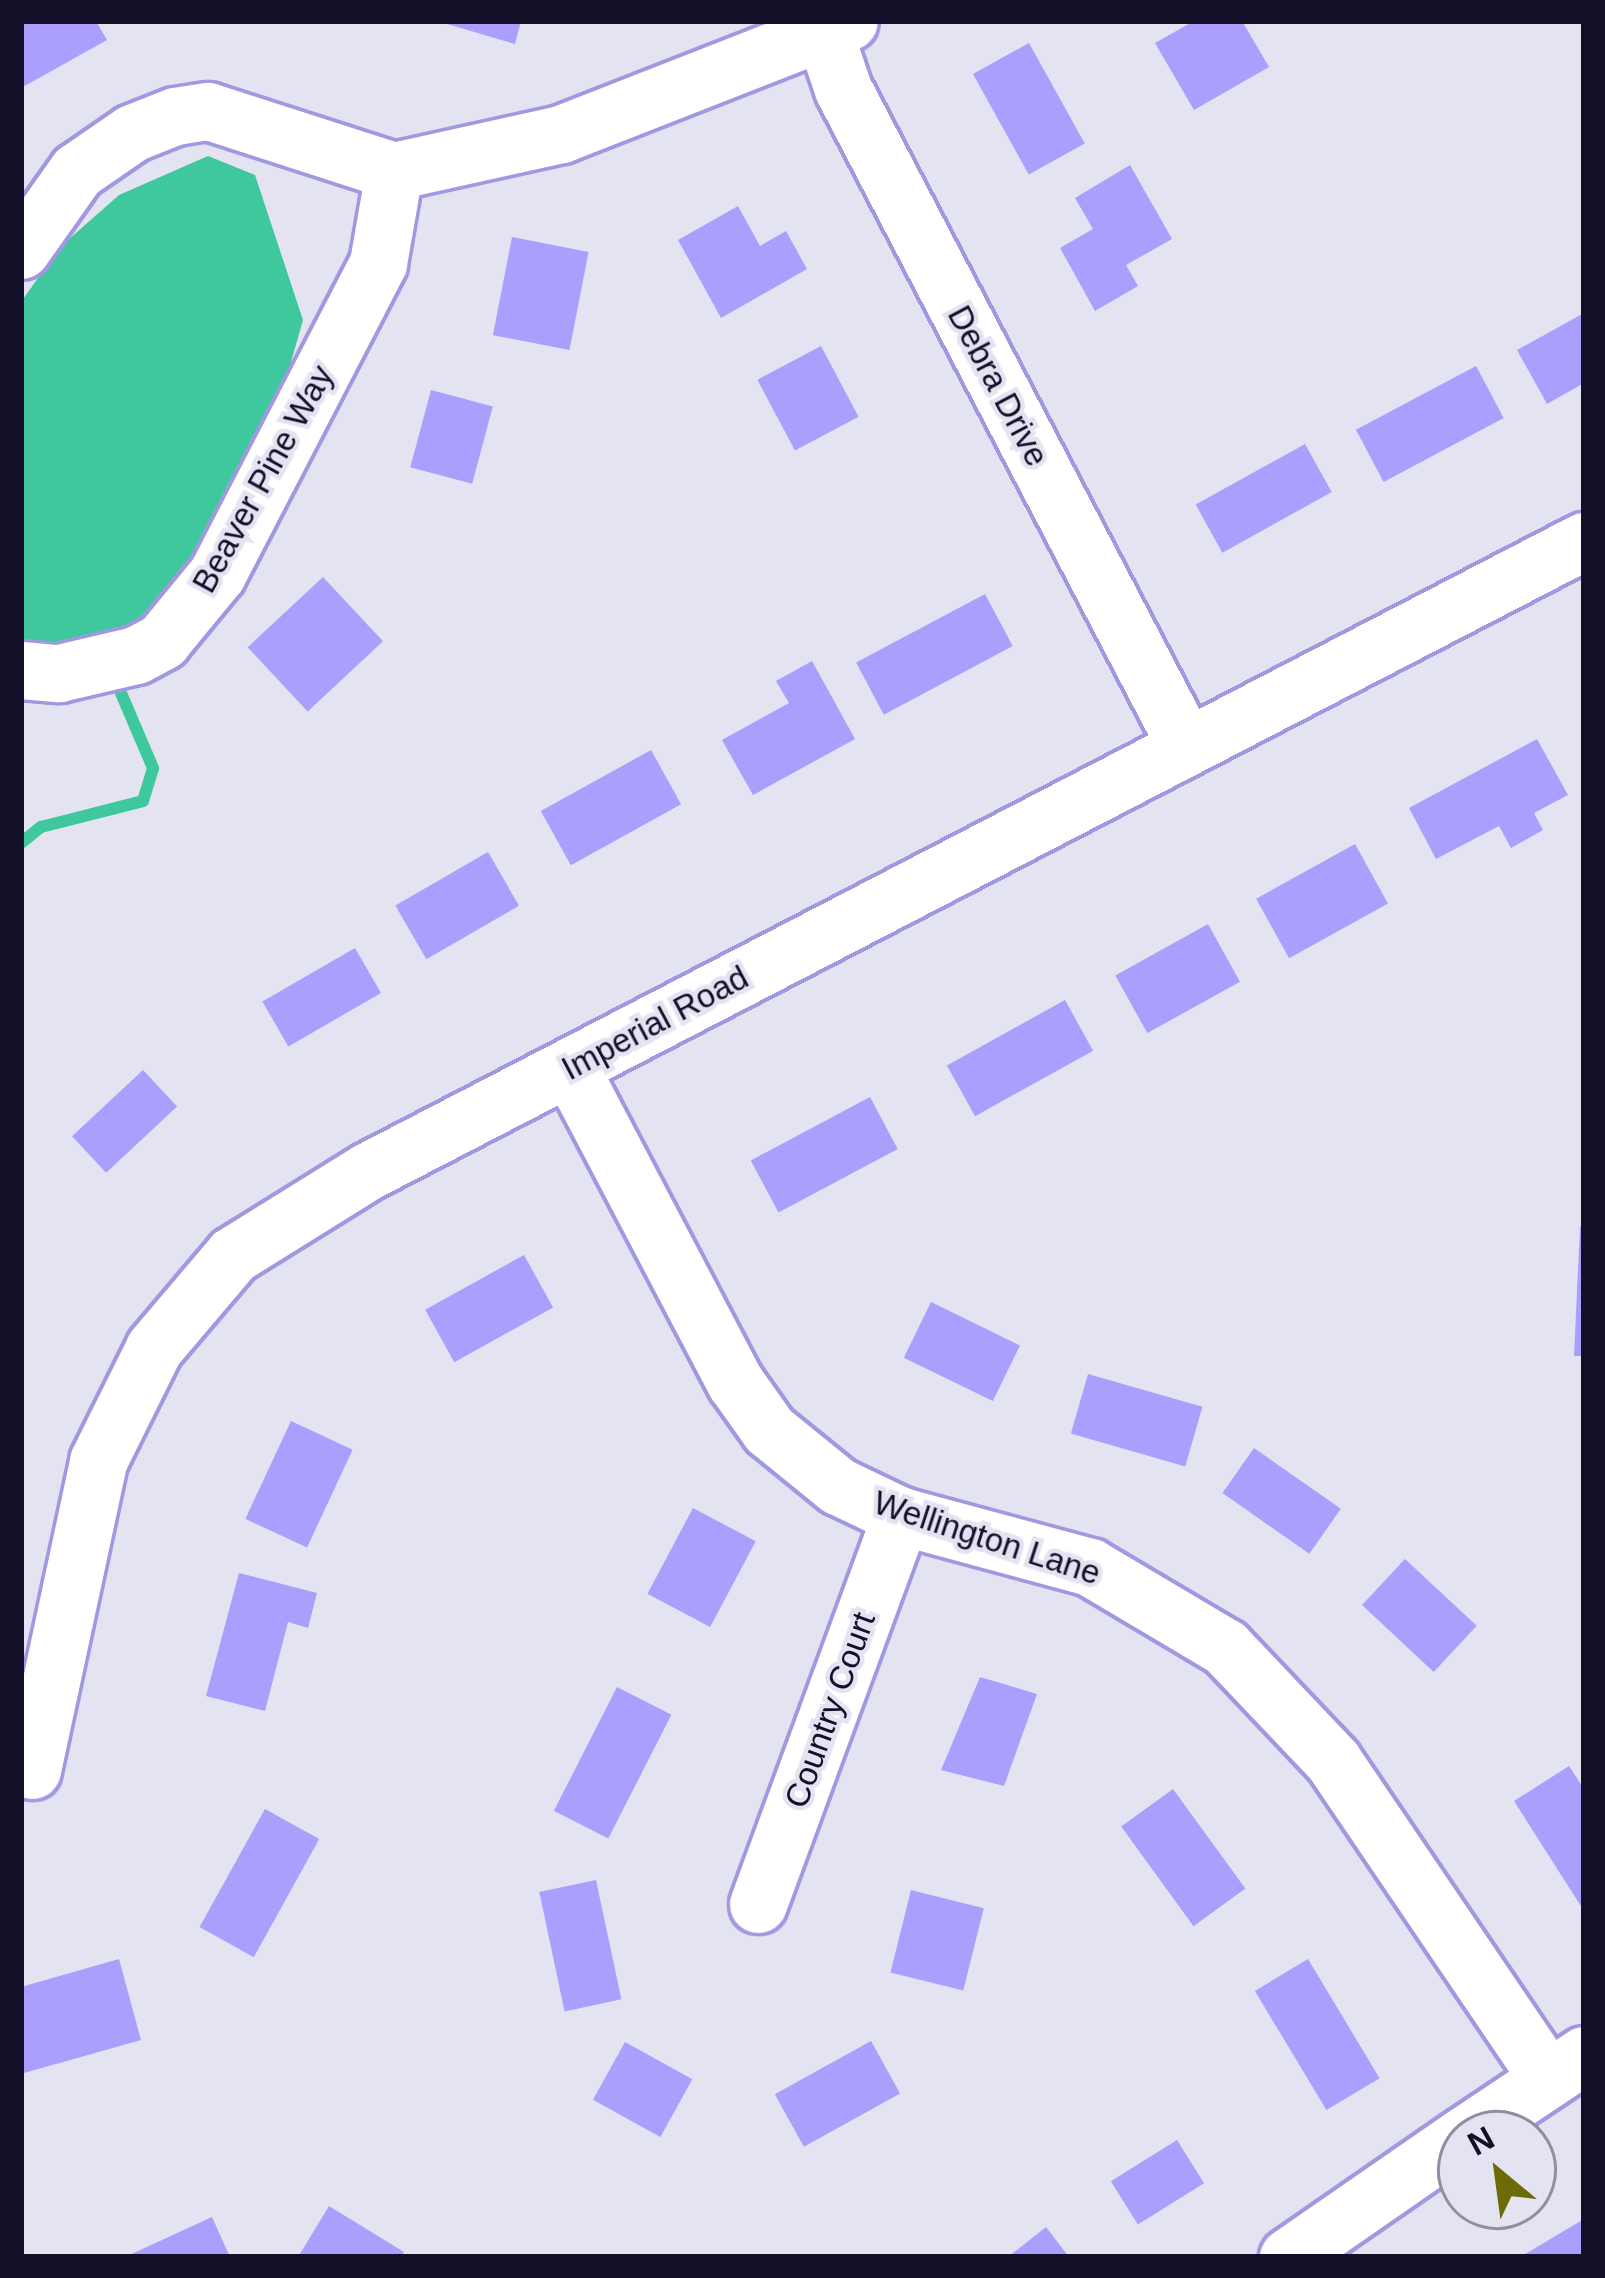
<!DOCTYPE html>
<style>
body{margin:0}
#map{position:relative;width:1605px;height:2278px;overflow:hidden;background:#e4e3f2;font-family:Helvetica,sans-serif}
div>[style]{position:absolute}
[style*='--x']{left:calc(var(--x)*1px);top:calc(var(--y)*1px);width:calc(var(--w)*1px);rotate:calc(var(--a)*1deg)}
.water>*{inset:0;background:#3fc89d}
.stream>*{height:12px;margin:-6px;padding:0 6px;transform-origin:6px;border-radius:6px;background:#3fc89d}
.building>*{inset:0;background:#aa9ffc;transform-origin:0 0}
.roads{filter:drop-shadow(3px 0 #a099e0) drop-shadow(-3px 0 #a099e0) drop-shadow(0 3px #a099e0) drop-shadow(0 -3px #a099e0)}
.minor>*{height:57px;margin:-28.5px;padding:0 28.5px;transform-origin:28.5px;border-radius:28.5px;background:#fff}
span{translate:-50% -50%;white-space:nowrap;text-align:center;line-height:1.15;-webkit-text-stroke:9px #e4e3f2;paint-order:stroke}
.street-label{font-size:33px;color:#130f29}
.frame{position:absolute;inset:0;border:24px solid #130f29;pointer-events:none}
.north{position:absolute;left:1437px;top:2110px;width:120px;height:120px;box-sizing:border-box;background:#e4e3f2;border:3px solid #908ea2;border-radius:50%;rotate:331deg;font-size:33px;font-weight:700;line-height:48px;text-align:center;color:#130f29}
.north::after{content:'';display:block;margin:auto;width:42px;height:54px;background:#6d6b07;clip-path:polygon(50% 0,100% 100%,50% 72%,0 100%)}
</style>
<div id="map">
<div class="water">
<i style="clip-path:polygon(208px 156px,255px 175px,303px 320px,275px 418px,225px 524px,140px 625px,73px 644px,21px 641px,21px 302px,60px 247px,119px 195px)"></i>
</div>
<div class="stream">
<i style="--x:21;--y:843;--w:26;--a:-39"></i>
<i style="--x:41;--y:827;--w:105;--a:-14.3"></i>
<i style="--x:143;--y:801;--w:34;--a:-73"></i>
<i style="--x:153;--y:768;--w:82;--a:-113.1"></i>
</div>
<div class="building">
<i style="clip-path:polygon(21px 21px,96px 21px,107px 40px,21px 88px)"></i>
<i style="clip-path:polygon(437px 21px,521px 21px,515px 44px)"></i>
<i style="clip-path:polygon(1194px 21px,1242px 21px,1269px 67px,1194px 110px,1155px 43px)"></i>
<i style="left:1029px;top:43px;width:115px;height:64px;rotate:61deg"></i>
<i style="clip-path:polygon(1130px 165px,1172px 239px,1126px 265px,1138px 286px,1095px 311px,1060px 248px,1093px 229px,1075px 198px)"></i>
<i style="clip-path:polygon(738px 206px,760px 246px,786px 231px,807px 269px,721px 318px,678px 240px)"></i>
<i style="left:512px;top:237px;width:78px;height:100px;rotate:11deg"></i>
<i style="clip-path:polygon(1584px 313px,1584px 383px,1547px 404px,1517px 350px)"></i>
<i style="left:821px;top:346px;width:80px;height:72px;rotate:62deg"></i>
<i style="left:1476px;top:366px;width:59px;height:136px;rotate:62deg"></i>
<i style="left:431px;top:390px;width:64px;height:80px;rotate:15deg"></i>
<i style="left:1305px;top:444px;width:55px;height:125px;rotate:61deg"></i>
<i style="left:323px;top:577px;width:88px;height:103px;rotate:47deg"></i>
<i style="left:985px;top:594px;width:59px;height:146px;rotate:62deg"></i>
<i style="clip-path:polygon(812px 661px,855px 739px,753px 795px,722px 740px,789px 703px,776px 681px)"></i>
<i style="clip-path:polygon(1537px 739px,1568px 795px,1534px 813px,1543px 830px,1511px 848px,1499px 826px,1436px 859px,1409px 808px)"></i>
<i style="left:651px;top:750px;width:62px;height:126px;rotate:61deg"></i>
<i style="left:1355px;top:844px;width:68px;height:113px;rotate:61deg"></i>
<i style="left:488px;top:852px;width:62px;height:107px;rotate:60deg"></i>
<i style="left:1208px;top:924px;width:66px;height:106px;rotate:61deg"></i>
<i style="left:355px;top:948px;width:52px;height:107px;rotate:60deg"></i>
<i style="left:1065px;top:1000px;width:58px;height:135px;rotate:61deg"></i>
<i style="left:143px;top:1070px;width:50px;height:97px;rotate:47deg"></i>
<i style="left:870px;top:1097px;width:59px;height:135px;rotate:62deg"></i>
<i style="clip-path:polygon(1580px 1227px,1584px 1227px,1584px 1356px,1574px 1356px)"></i>
<i style="left:524px;top:1255px;width:60px;height:113px;rotate:61deg"></i>
<i style="left:931px;top:1302px;width:99px;height:62px;rotate:26deg"></i>
<i style="left:1088px;top:1374px;width:119px;height:62px;rotate:16deg"></i>
<i style="left:291px;top:1421px;width:68px;height:108px;rotate:25deg"></i>
<i style="left:1254px;top:1448px;width:106px;height:55px;rotate:35deg"></i>
<i style="left:693px;top:1508px;width:71px;height:97px;rotate:28deg"></i>
<i style="left:1405px;top:1559px;width:98px;height:63px;rotate:43deg"></i>
<i style="clip-path:polygon(239px 1573px,317px 1593px,308px 1628px,288px 1622px,265px 1711px,206px 1696px)"></i>
<i style="clip-path:polygon(980px 1677px,1037px 1694px,1004px 1786px,941px 1770px)"></i>
<i style="left:617px;top:1687px;width:61px;height:139px;rotate:27deg"></i>
<i style="clip-path:polygon(1569px 1766px,1584px 1789px,1584px 1911px,1514px 1801px)"></i>
<i style="left:1173px;top:1789px;width:123px;height:64px;rotate:54deg"></i>
<i style="left:265px;top:1809px;width:62px;height:135px;rotate:29deg"></i>
<i style="left:596px;top:1880px;width:122px;height:58px;rotate:78deg"></i>
<i style="left:911px;top:1890px;width:75px;height:85px;rotate:14deg"></i>
<i style="clip-path:polygon(119px 1959px,141px 2040px,24px 2073px,21px 1987px)"></i>
<i style="left:1308px;top:1959px;width:139px;height:62px;rotate:59deg"></i>
<i style="left:871px;top:2041px;width:60px;height:110px;rotate:61deg"></i>
<i style="left:625px;top:2042px;width:77px;height:66px;rotate:29deg"></i>
<i style="left:1177px;top:2140px;width:51px;height:78px;rotate:58deg"></i>
<i style="clip-path:polygon(329px 2206px,404px 2252px,401px 2257px,298px 2257px)"></i>
<i style="clip-path:polygon(212px 2217px,230px 2257px,125px 2257px)"></i>
<i style="clip-path:polygon(1584px 2219px,1584px 2257px,1520px 2257px)"></i>
<i style="clip-path:polygon(1046px 2227px,1069px 2257px,1008px 2257px)"></i>
</div>
<div class="roads">
<div class="minor">
<i style="--x:820;--y:21;--w:72;--a:71.3"></i>
<i style="--x:843;--y:89;--w:741;--a:62.43"></i>
<i style="--x:21;--y:250;--w:97;--a:-54.7"></i>
<i style="--x:77;--y:171;--w:67;--a:-34.6"></i>
<i style="--x:132;--y:133;--w:46;--a:-21.6"></i>
<i style="--x:175;--y:116;--w:33;--a:-9"></i>
<i style="--x:208;--y:111;--w:195;--a:17.9"></i>
<i style="--x:394;--y:171;--w:171;--a:-12.5"></i>
<i style="--x:561;--y:134;--w:309;--a:-21.4"></i>
<i style="--x:21;--y:670;--w:38;--a:5"></i>
<i style="--x:59;--y:673;--w:79;--a:-13.2"></i>
<i style="--x:136;--y:655;--w:30;--a:-28"></i>
<i style="--x:162;--y:641;--w:87;--a:-50.6"></i>
<i style="--x:217;--y:574;--w:350;--a:-62.6"></i>
<i style="--x:378;--y:263;--w:93;--a:-80.1"></i>
<i style="--x:570;--y:1068;--w:355;--a:62.3"></i>
<i style="--x:735;--y:1382;--w:59;--a:54.7"></i>
<i style="--x:769;--y:1430;--w:89;--a:39.1"></i>
<i style="--x:838;--y:1486;--w:70;--a:25.5"></i>
<i style="--x:901;--y:1516;--w:196;--a:15.1"></i>
<i style="--x:1090;--y:1567;--w:157;--a:30.7"></i>
<i style="--x:1225;--y:1647;--w:157;--a:46.5"></i>
<i style="--x:1333;--y:1761;--w:384;--a:55.9"></i>
<i style="--x:32;--y:1770;--w:316;--a:-77.9"></i>
<i style="--x:98;--y:1461;--w:126;--a:-63.6"></i>
<i style="--x:154;--y:1348;--w:122;--a:-49.7"></i>
<i style="--x:233;--y:1255;--w:159;--a:-31.9"></i>
<i style="--x:368;--y:1171;--w:1370;--a:-27.39"></i>
<i style="--x:758;--y:1904;--w:414;--a:-69.8"></i>
<i style="--x:1466;--y:2134;--w:142;--a:-33.8"></i>
<i style="--x:1288;--y:2257;--w:211;--a:-34.7"></i>
</div>
</div>
<div class="street-label">
<span style="left:998px;top:386px;rotate:62deg">Debra Drive</span>
<span style="left:263px;top:479px;rotate:-61deg">Beaver Pine Way</span>
<span style="left:655px;top:1023px;rotate:-28deg">Imperial Road</span>
<span style="left:987px;top:1538px;rotate:18deg">Wellington Lane</span>
<span style="left:830px;top:1710px;rotate:-70deg">Country Court</span>
</div>
<div class="frame"></div>
<div class="north">N</div>
</div>
